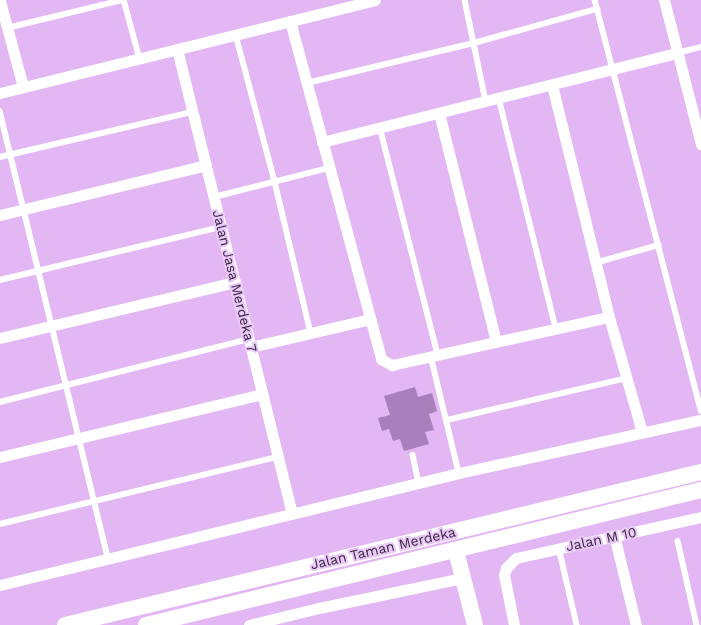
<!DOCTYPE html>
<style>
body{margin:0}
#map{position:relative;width:701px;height:625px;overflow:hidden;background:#e2b7f3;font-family:"Work Sans",sans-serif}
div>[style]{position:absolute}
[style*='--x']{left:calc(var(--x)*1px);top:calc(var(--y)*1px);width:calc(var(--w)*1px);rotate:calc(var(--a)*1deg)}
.building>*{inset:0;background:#a980b9}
.lane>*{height:5.5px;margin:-2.75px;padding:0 2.75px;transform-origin:2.75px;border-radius:2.75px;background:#fff}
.street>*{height:11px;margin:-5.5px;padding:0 5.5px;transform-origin:5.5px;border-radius:5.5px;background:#fff}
.secondary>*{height:16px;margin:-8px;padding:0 8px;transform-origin:8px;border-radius:8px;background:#fff}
span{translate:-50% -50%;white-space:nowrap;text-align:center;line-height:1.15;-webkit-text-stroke:4px #eac8f8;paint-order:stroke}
.street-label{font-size:14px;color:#392840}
</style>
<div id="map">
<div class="building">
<i style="clip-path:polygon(415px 387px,418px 397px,432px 393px,437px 411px,429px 414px,434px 430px,425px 432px,429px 444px,404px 451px,400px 439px,393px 441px,389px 429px,382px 431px,378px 418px,390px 415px,384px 396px)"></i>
</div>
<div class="lane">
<i style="--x:124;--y:0;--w:61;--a:74.8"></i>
<i style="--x:465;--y:0;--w:103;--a:78.3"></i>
<i style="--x:595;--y:0;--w:424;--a:75.5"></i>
<i style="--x:7;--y:28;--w:119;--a:-13.6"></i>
<i style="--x:236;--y:35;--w:152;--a:75.1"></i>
<i style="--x:275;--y:182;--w:155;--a:76.6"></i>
<i style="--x:677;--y:53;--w:25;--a:-14"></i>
<i style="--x:307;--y:83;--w:172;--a:-13.5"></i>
<i style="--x:474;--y:43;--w:128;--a:-15.5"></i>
<i style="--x:499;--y:98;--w:238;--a:76.1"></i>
<i style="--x:0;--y:111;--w:460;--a:76.4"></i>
<i style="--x:380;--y:127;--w:235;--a:75.7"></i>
<i style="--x:0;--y:157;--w:197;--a:-13.2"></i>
<i style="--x:214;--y:197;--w:119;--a:-14.2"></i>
<i style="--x:595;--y:263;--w:66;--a:-15.9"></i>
<i style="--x:0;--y:280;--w:227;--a:-13.5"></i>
<i style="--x:431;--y:356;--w:120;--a:76.5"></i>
<i style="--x:0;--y:402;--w:257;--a:-14.2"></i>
<i style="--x:447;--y:420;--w:185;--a:-13.1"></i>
<i style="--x:413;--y:455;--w:29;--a:78"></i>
<i style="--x:0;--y:524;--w:286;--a:-13.6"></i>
<i style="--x:678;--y:541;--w:86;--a:77.3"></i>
<i style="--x:559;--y:548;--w:79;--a:76.8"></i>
</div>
<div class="street">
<i style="--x:664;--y:0;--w:149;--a:75.6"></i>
<i style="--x:0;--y:1;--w:89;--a:75"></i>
<i style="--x:290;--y:21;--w:350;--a:74.9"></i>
<i style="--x:381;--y:359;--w:13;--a:29"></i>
<i style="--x:392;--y:365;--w:222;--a:-12.5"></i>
<i style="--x:177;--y:49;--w:478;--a:76.1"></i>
<i style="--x:552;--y:85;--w:239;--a:76.2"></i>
<i style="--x:609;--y:317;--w:120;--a:74"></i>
<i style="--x:0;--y:93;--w:386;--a:-13.9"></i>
<i style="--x:439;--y:113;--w:236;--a:76"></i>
<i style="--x:322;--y:142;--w:366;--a:-14.1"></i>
<i style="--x:0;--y:215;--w:212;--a:-13.6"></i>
<i style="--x:0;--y:338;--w:242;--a:-13.4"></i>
<i style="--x:251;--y:347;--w:122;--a:-13.2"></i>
<i style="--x:0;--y:457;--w:270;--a:-13.5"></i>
<i style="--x:614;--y:535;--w:93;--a:76.3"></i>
<i style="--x:0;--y:585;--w:472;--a:-13.7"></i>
<i style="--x:459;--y:473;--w:248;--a:-12.4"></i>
<i style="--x:249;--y:625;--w:72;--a:-13.7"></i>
<i style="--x:319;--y:608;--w:147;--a:-11.8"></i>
<i style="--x:514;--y:625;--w:51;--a:-101.3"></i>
<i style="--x:504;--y:575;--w:7;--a:-74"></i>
<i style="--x:506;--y:568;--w:14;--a:-45"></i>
<i style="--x:516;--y:558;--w:189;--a:-12.5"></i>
</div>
<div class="secondary">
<i style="--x:456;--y:551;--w:76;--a:75.6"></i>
<i style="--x:65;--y:625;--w:654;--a:-13.53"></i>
<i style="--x:146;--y:625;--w:571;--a:-13.67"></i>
</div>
<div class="street-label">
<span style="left:235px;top:281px;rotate:76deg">Jalan Jasa Merdeka 7</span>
<span style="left:601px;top:539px;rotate:-12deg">Jalan M 10</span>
<span style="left:383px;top:548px;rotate:-13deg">Jalan Taman Merdeka</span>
</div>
</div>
